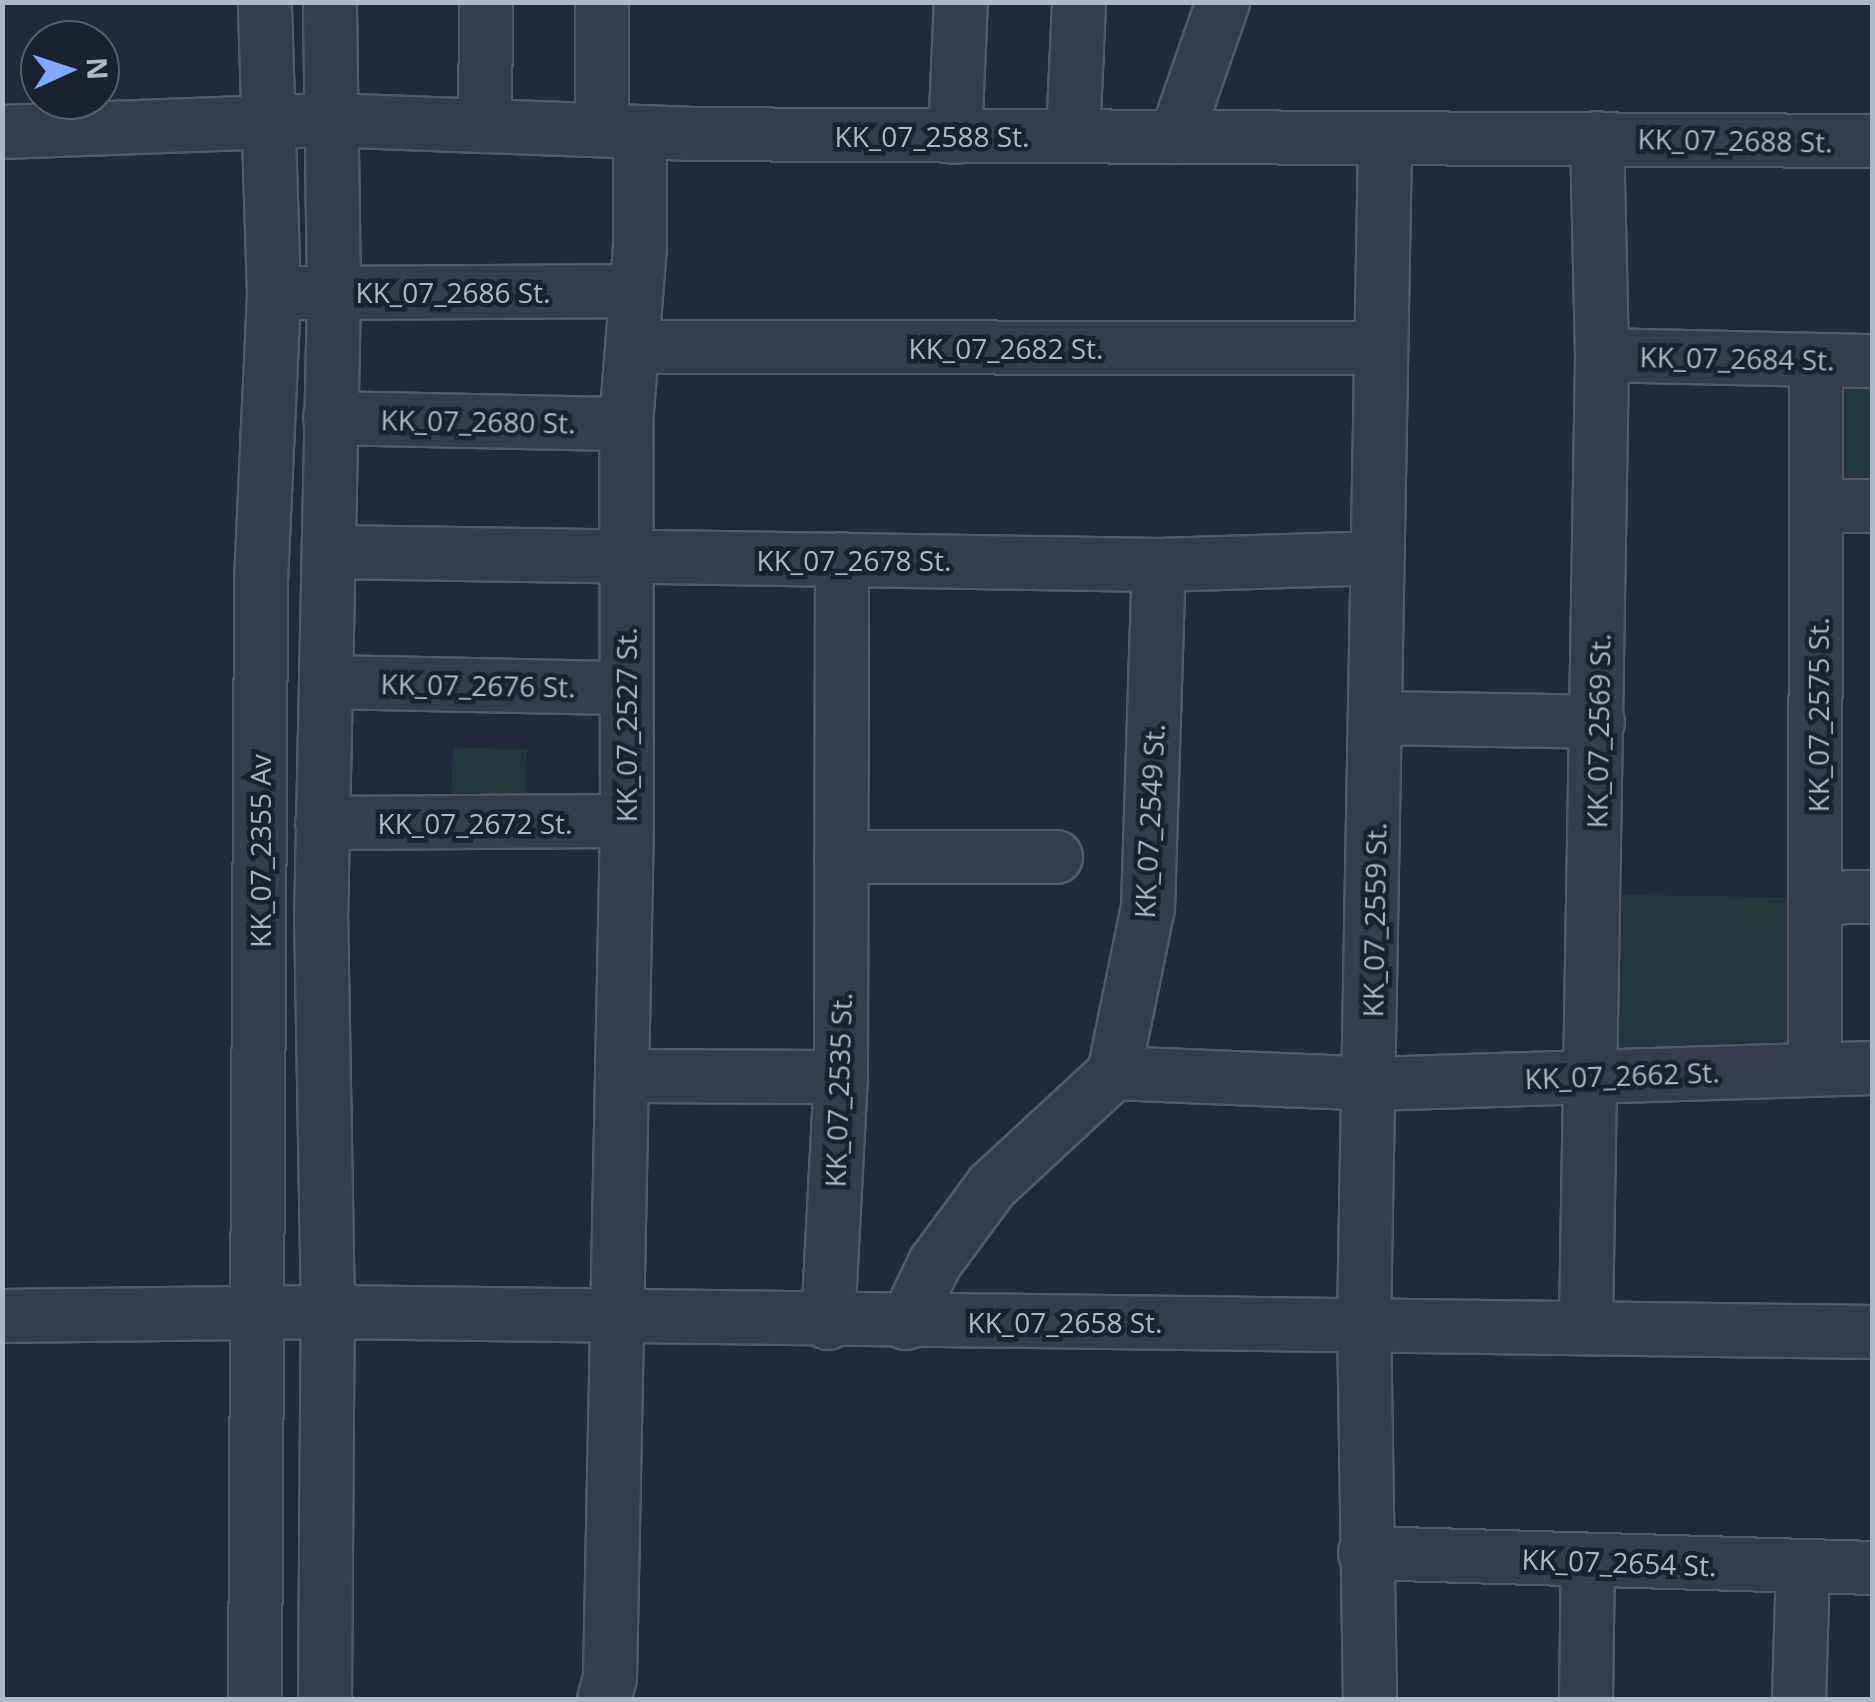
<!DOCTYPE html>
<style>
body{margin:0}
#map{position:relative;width:1875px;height:1702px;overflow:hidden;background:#212a3b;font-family:"Open Sans",sans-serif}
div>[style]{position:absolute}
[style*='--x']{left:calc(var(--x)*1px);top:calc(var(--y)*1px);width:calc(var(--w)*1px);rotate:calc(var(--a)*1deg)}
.green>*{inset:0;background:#23373c;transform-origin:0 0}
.roads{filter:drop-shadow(2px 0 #525a69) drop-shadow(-2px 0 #525a69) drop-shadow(0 2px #525a69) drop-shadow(0 -2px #525a69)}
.minor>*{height:52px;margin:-26px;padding:0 26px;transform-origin:26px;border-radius:26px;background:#353c4b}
span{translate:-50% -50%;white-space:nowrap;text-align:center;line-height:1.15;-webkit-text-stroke:9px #1a2230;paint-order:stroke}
.street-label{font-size:28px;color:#afb7c7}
.frame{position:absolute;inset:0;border:5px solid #afb7c7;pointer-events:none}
.north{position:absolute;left:20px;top:20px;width:100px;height:100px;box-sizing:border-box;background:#1a2230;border:2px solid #565e6c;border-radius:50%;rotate:87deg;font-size:28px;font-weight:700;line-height:40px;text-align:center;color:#afb7c7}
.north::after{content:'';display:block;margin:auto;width:35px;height:45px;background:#80a8fc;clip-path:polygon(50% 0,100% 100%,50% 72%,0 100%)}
</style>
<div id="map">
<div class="green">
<i style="left:1816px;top:360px;width:56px;height:146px;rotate:1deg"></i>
<i style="left:453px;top:747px;width:74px;height:99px;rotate:2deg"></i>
<i style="left:1817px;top:898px;width:172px;height:222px;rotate:91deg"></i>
</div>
<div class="roads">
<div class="minor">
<i style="--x:602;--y:2;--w:125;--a:90"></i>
<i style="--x:485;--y:124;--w:122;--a:-89.5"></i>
<i style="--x:2;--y:132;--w:326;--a:-2.1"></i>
<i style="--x:328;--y:120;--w:360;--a:2.2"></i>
<i style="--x:688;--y:134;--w:1184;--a:0.34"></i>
<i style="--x:1073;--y:136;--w:134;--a:-87.4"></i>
<i style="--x:955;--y:137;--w:135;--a:-87.5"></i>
<i style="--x:1176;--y:137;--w:143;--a:-70.8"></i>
<i style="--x:298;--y:293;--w:334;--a:-0.3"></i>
<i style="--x:633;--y:347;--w:745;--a:0.08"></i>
<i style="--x:1602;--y:355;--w:270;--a:1.3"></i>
<i style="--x:330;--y:418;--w:296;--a:1.2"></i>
<i style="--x:1819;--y:506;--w:53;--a:0"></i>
<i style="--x:331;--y:552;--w:828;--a:0.9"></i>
<i style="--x:1159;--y:565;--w:217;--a:-1.8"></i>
<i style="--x:330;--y:682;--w:296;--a:1.2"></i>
<i style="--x:1375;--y:718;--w:223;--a:1"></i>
<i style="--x:322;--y:823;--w:305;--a:-0.4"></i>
<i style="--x:841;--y:857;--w:215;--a:0"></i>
<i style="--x:1817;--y:898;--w:55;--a:-1"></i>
<i style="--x:1815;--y:1070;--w:710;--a:-89.92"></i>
<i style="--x:1114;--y:1073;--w:168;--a:-78.4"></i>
<i style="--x:1148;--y:908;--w:343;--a:-88.2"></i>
<i style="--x:622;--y:1076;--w:219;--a:0.3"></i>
<i style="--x:2;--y:1316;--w:326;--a:-0.7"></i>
<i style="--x:328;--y:1312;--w:1544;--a:0.74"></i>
<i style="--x:828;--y:1323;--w:246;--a:-87"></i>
<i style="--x:841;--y:1077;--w:518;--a:-89.89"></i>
<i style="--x:906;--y:1323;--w:67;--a:-64.2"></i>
<i style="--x:935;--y:1263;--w:96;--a:-53.5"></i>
<i style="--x:992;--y:1186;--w:166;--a:-42.8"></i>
<i style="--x:1114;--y:1073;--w:258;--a:2.4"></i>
<i style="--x:1372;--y:1084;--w:500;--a:-1.83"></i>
<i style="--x:1586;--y:1324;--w:969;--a:-89.05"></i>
<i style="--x:1602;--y:355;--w:217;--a:-91.3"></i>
<i style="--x:1365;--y:1553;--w:507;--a:1.69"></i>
<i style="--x:255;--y:1700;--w:1119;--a:-89.69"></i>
<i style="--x:261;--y:581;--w:287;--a:-87.4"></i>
<i style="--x:274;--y:294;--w:292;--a:-91.8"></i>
<i style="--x:325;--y:1700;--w:388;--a:-89.6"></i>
<i style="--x:328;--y:1312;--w:391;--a:-91"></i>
<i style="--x:321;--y:921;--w:628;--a:-88.81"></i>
<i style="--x:334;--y:293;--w:291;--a:-90.8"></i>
<i style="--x:604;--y:1700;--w:23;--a:-75"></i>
<i style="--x:610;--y:1678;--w:857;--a:-88.86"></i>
<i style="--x:627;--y:821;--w:397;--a:-90.1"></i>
<i style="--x:626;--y:424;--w:177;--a:-85.5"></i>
<i style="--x:640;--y:248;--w:116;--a:-90"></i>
<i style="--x:1370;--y:1700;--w:378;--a:-90.9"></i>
<i style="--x:1364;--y:1322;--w:1182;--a:-88.98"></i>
<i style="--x:1586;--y:1700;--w:140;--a:-89.2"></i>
<i style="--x:1799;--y:1700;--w:132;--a:-88.3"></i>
</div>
</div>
<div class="street-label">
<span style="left:932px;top:136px">KK_07_2588 St.</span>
<span style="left:1735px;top:140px;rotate:1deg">KK_07_2688 St.</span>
<span style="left:453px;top:292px">KK_07_2686 St.</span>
<span style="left:1006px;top:348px">KK_07_2682 St.</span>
<span style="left:1737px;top:358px;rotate:1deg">KK_07_2684 St.</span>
<span style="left:478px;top:421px;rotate:1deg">KK_07_2680 St.</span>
<span style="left:854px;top:560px">KK_07_2678 St.</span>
<span style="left:478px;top:685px;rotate:1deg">KK_07_2676 St.</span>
<span style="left:1818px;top:715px;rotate:-90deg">KK_07_2575 St.</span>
<span style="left:626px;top:725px;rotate:-90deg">KK_07_2527 St.</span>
<span style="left:1598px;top:731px;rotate:-89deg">KK_07_2569 St.</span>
<span style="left:1149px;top:821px;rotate:-87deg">KK_07_2549 St.</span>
<span style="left:475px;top:823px">KK_07_2672 St.</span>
<span style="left:260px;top:851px;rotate:-90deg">KK_07_2355 Av</span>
<span style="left:1374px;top:920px;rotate:-89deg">KK_07_2559 St.</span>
<span style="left:1622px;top:1075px;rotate:-2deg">KK_07_2662 St.</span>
<span style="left:838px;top:1090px;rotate:-88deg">KK_07_2535 St.</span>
<span style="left:1065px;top:1322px">KK_07_2658 St.</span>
<span style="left:1619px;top:1562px;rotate:2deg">KK_07_2654 St.</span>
</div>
<div class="frame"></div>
<div class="north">N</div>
</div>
